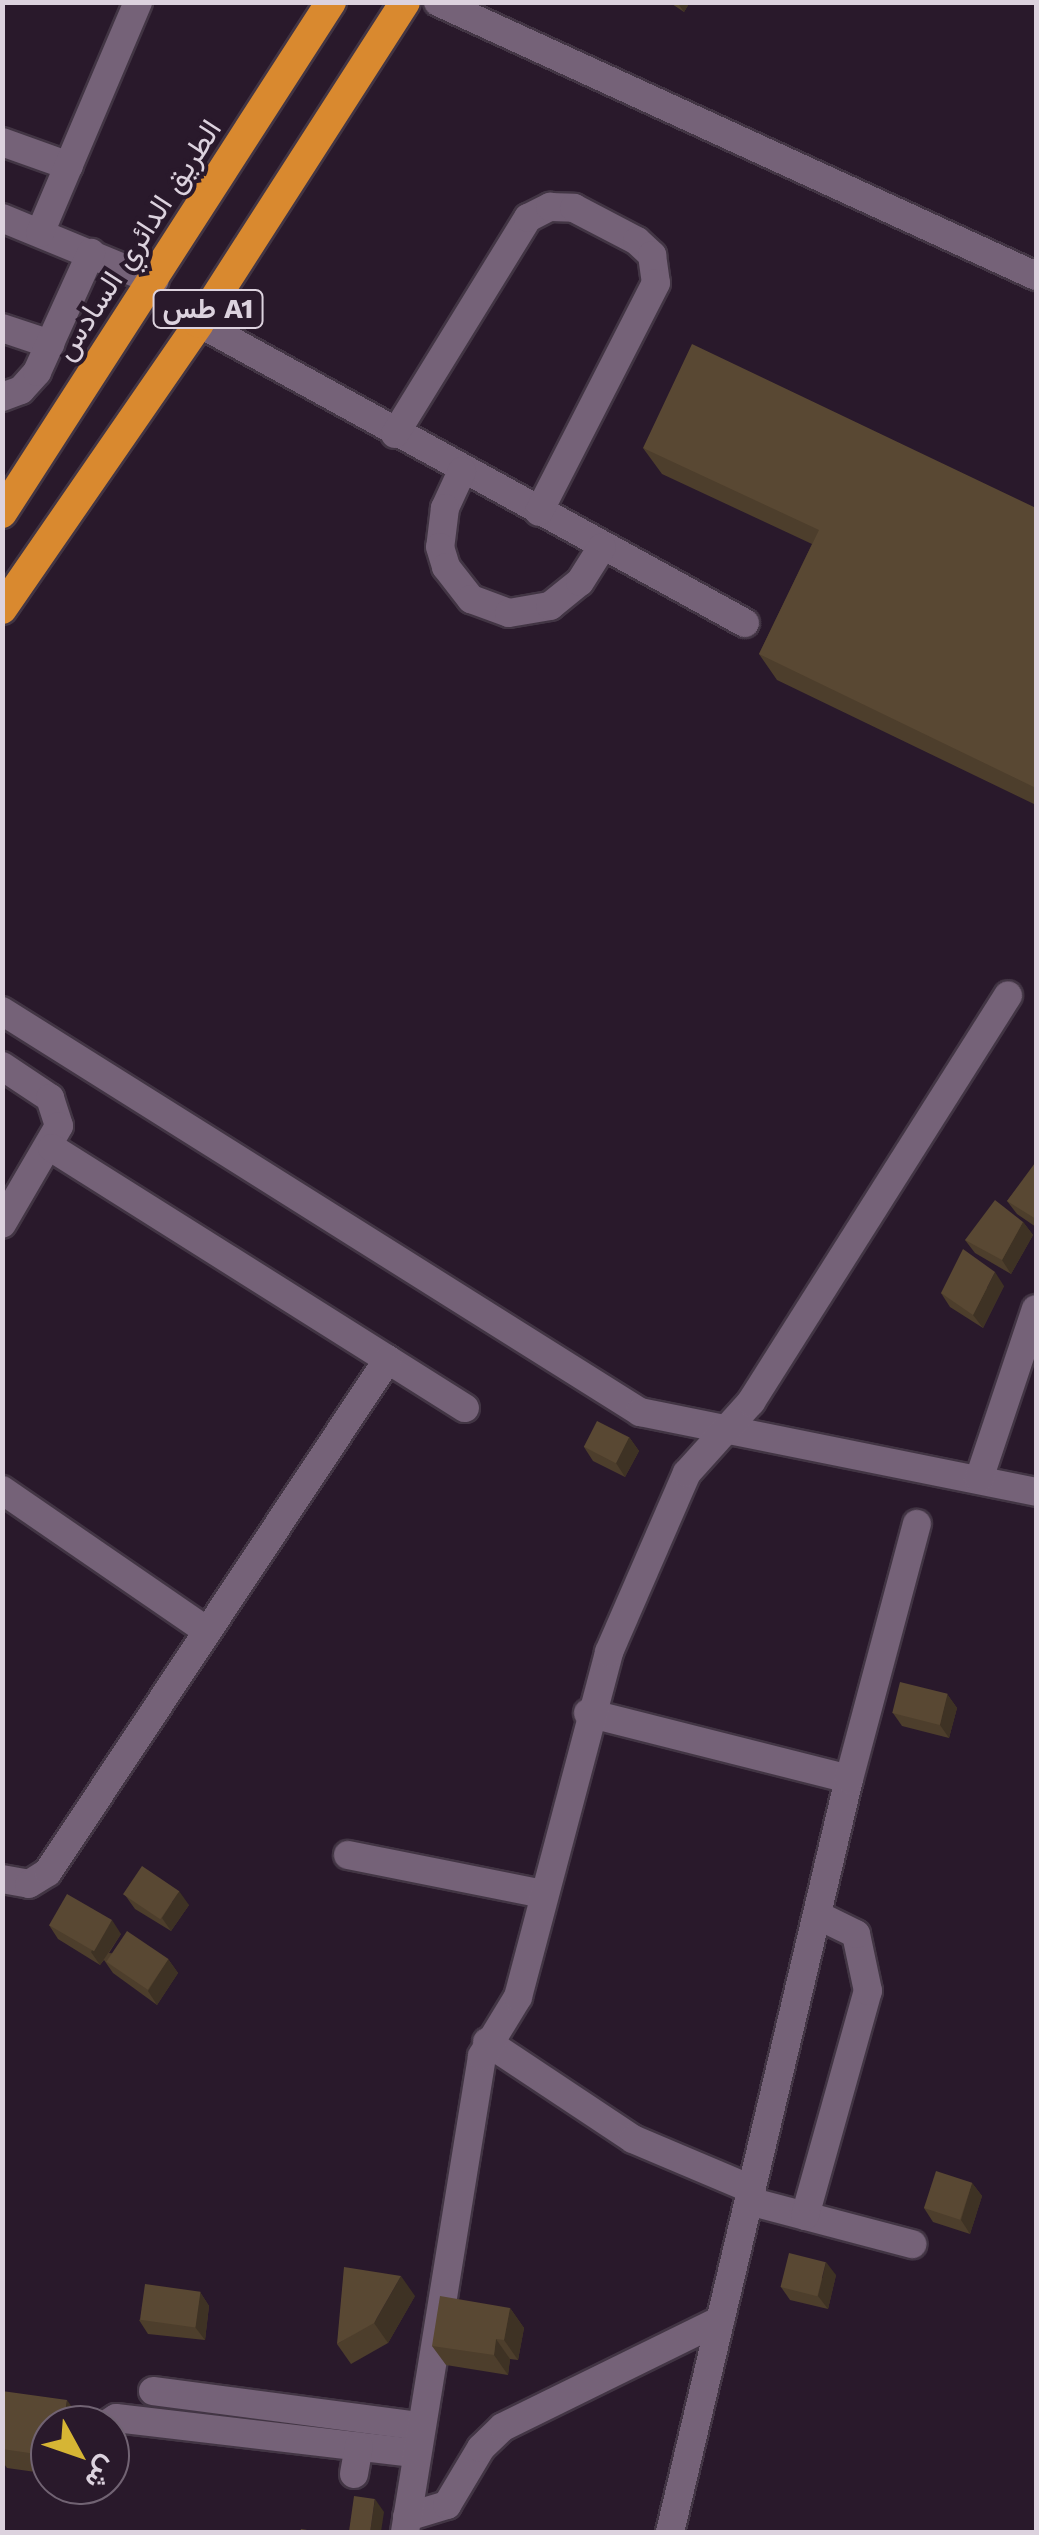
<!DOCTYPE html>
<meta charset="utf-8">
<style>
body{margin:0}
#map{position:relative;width:1039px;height:2535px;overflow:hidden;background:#29192b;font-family:"Work Sans",Vazirmatn,sans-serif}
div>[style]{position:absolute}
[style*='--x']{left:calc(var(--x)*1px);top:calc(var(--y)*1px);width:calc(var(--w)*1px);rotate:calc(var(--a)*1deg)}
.roads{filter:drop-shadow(2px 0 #423544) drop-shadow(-2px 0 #423544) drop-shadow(0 2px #423544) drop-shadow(0 -2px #423544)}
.minor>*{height:28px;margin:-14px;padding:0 14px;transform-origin:14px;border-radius:14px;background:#756278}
.highway>*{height:30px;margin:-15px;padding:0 15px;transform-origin:15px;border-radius:15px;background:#d9892f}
.wall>*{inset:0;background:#4d3e2c}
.shaded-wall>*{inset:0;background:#3e3224}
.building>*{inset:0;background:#594833;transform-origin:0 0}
span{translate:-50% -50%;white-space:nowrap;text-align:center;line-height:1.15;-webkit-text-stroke:8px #29192b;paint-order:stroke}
.shield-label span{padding:2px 8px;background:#29192b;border:2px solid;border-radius:8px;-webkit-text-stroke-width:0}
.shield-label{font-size:28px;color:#dcd2de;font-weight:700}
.street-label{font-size:30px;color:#dcd2de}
.frame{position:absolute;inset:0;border:5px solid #dcd2de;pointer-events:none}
.north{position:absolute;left:30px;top:2405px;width:100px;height:100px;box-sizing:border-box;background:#29192b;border:2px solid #716373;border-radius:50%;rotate:130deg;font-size:28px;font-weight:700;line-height:40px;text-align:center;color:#dcd2de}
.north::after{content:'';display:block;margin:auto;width:35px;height:45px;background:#d6b534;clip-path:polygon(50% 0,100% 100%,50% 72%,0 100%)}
</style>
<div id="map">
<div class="roads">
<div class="minor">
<i style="--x:438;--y:2;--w:658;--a:24.62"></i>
<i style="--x:2;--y:142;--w:71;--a:19.7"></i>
<i style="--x:2;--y:218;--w:165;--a:22.4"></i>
<i style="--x:40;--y:233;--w:251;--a:-67"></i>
<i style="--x:199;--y:323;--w:623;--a:28.79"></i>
<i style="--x:2;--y:328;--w:51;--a:18.4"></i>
<i style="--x:2;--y:397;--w:20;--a:-20"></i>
<i style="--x:21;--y:390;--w:24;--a:-48"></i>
<i style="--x:37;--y:372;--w:131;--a:-65.6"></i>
<i style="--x:395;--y:434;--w:254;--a:-58.4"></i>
<i style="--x:528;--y:218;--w:25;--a:-27"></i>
<i style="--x:550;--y:207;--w:24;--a:2"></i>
<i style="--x:574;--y:208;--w:71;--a:27.6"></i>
<i style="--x:637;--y:241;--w:21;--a:43"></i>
<i style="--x:652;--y:255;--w:28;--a:82"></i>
<i style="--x:656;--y:283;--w:257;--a:117.1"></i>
<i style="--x:462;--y:471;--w:41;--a:114.7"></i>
<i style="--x:445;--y:508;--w:39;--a:97"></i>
<i style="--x:440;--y:547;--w:21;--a:73"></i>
<i style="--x:446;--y:567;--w:41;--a:52"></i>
<i style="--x:471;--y:599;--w:40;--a:20.2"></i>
<i style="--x:509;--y:613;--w:42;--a:-9.7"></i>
<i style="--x:550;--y:606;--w:38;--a:-39"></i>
<i style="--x:580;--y:582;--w:41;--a:-57.8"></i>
<i style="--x:2;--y:1011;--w:754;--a:32.15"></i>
<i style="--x:640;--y:1412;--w:404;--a:11.4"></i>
<i style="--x:2;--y:1066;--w:58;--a:33.7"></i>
<i style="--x:50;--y:1098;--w:29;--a:72"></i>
<i style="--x:59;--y:1126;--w:113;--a:120.2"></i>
<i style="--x:52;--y:1148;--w:488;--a:32.2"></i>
<i style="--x:979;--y:1479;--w:179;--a:-71.5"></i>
<i style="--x:2;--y:1490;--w:249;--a:34.5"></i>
<i style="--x:588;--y:1713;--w:269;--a:14.2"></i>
<i style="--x:348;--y:1855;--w:199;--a:11.3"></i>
<i style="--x:2;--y:1879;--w:27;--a:10"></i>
<i style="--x:29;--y:1884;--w:22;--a:-32"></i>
<i style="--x:48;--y:1872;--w:615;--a:-56.46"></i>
<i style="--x:487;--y:2042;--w:175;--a:33.6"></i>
<i style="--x:633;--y:2139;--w:128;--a:23"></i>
<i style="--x:749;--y:2201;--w:169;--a:14.8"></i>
<i style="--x:805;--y:2216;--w:234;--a:-74.4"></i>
<i style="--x:868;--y:1991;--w:58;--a:-101.9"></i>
<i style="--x:856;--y:1934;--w:43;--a:-154"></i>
<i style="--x:153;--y:2391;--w:269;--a:7.5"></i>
<i style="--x:105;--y:2425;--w:13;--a:-32"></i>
<i style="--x:116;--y:2418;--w:302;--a:6.7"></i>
<i style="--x:354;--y:2474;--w:28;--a:-80"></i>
<i style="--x:407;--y:2517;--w:42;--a:-16.7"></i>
<i style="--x:447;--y:2505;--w:66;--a:-59.2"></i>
<i style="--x:481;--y:2448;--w:30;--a:-44"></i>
<i style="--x:503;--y:2427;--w:242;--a:-26.2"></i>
<i style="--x:405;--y:2532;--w:482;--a:-80.8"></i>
<i style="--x:482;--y:2056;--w:69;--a:-58.6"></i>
<i style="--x:518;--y:1997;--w:357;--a:-75.2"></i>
<i style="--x:609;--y:1652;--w:195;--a:-66.5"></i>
<i style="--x:687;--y:1473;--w:96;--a:-48"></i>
<i style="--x:751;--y:1402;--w:481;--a:-57.7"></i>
<i style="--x:670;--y:2532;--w:774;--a:-76.63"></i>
<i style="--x:849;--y:1779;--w:264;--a:-75.1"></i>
</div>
<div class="highway">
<i style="--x:2;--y:513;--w:608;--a:-57.23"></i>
<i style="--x:2;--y:609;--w:347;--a:-55.4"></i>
<i style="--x:199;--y:323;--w:381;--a:-57.3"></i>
</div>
</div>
<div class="wall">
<i style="clip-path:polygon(669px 2px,690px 2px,684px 12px)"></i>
<i style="clip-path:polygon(643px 448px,1036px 508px,1036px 805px,777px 680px,759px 654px,812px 544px,662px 474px)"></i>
<i style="clip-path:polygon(1036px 1164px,1036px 1227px,1017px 1214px,1007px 1201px)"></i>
<i style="clip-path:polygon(1023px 1222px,1033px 1235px,1011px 1274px,975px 1253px,965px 1240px)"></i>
<i style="clip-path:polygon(1004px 1286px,983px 1328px,950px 1307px,941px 1293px)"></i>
<i style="clip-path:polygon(629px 1437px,639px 1451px,625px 1477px,593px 1461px,584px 1447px)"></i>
<i style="clip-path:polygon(947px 1694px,957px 1708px,949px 1738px,902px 1726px,893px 1713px)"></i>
<i style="clip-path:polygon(125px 1895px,189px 1905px,171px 1931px,135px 1909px)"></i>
<i style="clip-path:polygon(49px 1925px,121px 1934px,109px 1953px,168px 1959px,178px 1973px,157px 2005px,113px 1973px,104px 1960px,100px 1965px,58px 1939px)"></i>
<i style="clip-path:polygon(972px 2183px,982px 2196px,970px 2234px,933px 2222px,924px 2208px)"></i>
<i style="clip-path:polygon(836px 2275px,828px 2309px,790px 2300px,781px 2287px)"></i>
<i style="clip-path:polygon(200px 2292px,209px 2306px,205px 2340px,148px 2334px,139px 2320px)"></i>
<i style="clip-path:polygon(415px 2296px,388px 2343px,351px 2364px,337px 2344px)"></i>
<i style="clip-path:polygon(510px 2308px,524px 2328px,518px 2360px,510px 2359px,508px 2375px,446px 2365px,432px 2346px)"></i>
<i style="clip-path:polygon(2px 2391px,81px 2420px,50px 2425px,50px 2474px,7px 2468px,2px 2461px)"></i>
</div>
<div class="shaded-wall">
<i style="clip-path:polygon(681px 2px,690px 2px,684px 12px,679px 5px)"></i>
<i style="clip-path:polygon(1023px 1222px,1033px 1235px,1011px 1274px,1002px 1260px)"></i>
<i style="clip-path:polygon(995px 1272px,1004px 1286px,983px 1328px,973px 1315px)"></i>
<i style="clip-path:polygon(629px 1437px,639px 1451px,625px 1477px,616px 1463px)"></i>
<i style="clip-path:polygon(947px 1694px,957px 1708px,949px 1738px,940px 1725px)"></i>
<i style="clip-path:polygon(179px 1891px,189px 1905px,171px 1931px,162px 1918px)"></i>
<i style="clip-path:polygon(112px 1920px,121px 1934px,100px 1965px,91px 1952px)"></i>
<i style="clip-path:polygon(168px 1959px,178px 1973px,157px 2005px,148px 1991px)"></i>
<i style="clip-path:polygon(972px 2183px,982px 2196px,970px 2234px,961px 2220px)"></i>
<i style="clip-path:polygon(826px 2262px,836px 2275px,828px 2309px,818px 2296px)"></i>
<i style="clip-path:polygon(401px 2276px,415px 2296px,388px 2343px,374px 2323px)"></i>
<i style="clip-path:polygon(200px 2292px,209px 2306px,205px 2340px,195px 2327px)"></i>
<i style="clip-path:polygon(510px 2308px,524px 2328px,518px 2360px,504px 2340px)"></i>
<i style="clip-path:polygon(496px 2339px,510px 2359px,508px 2375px,494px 2355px)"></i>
<i style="clip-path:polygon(67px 2400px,81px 2420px,80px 2425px,63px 2425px)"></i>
<i style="clip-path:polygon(375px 2499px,384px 2512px,381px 2532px,370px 2532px)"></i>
</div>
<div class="building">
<i style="clip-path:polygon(692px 344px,1036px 508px,1036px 788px,759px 654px,819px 530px,643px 448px)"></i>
<i style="clip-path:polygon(1035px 1163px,1036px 1164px,1036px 1219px,1007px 1201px)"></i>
<i style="clip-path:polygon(995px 1200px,1023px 1222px,1002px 1260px,965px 1240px)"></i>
<i style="clip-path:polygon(963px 1249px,995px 1272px,973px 1315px,941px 1293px)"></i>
<i style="left:597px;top:1421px;width:36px;height:29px;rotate:27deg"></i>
<i style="left:900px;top:1682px;width:49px;height:32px;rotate:14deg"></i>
<i style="left:142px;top:1866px;width:45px;height:34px;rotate:34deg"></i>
<i style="left:67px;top:1894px;width:52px;height:36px;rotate:30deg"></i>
<i style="left:127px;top:1931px;width:50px;height:37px;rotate:34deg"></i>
<i style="left:936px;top:2171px;width:38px;height:39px;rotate:18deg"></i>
<i style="left:789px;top:2253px;width:38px;height:35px;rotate:14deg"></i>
<i style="clip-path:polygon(344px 2267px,401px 2276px,374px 2323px,337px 2344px)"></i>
<i style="left:145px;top:2284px;width:56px;height:36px;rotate:8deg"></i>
<i style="clip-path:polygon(440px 2296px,510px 2308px,504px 2340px,496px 2339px,494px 2355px,432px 2346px)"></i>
<i style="clip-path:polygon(2px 2391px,67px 2400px,63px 2425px,50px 2425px,50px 2456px,2px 2449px)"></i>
<i style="left:354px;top:2496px;width:21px;height:36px;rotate:8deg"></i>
<i style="clip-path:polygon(301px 2529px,320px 2532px,300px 2532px)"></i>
</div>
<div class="shield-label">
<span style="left:208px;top:309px">طس A1</span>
</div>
<div class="street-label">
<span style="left:138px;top:240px;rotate:-57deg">الطريق الدائري السادس</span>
</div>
<div class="frame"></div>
<div class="north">ش</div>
</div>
